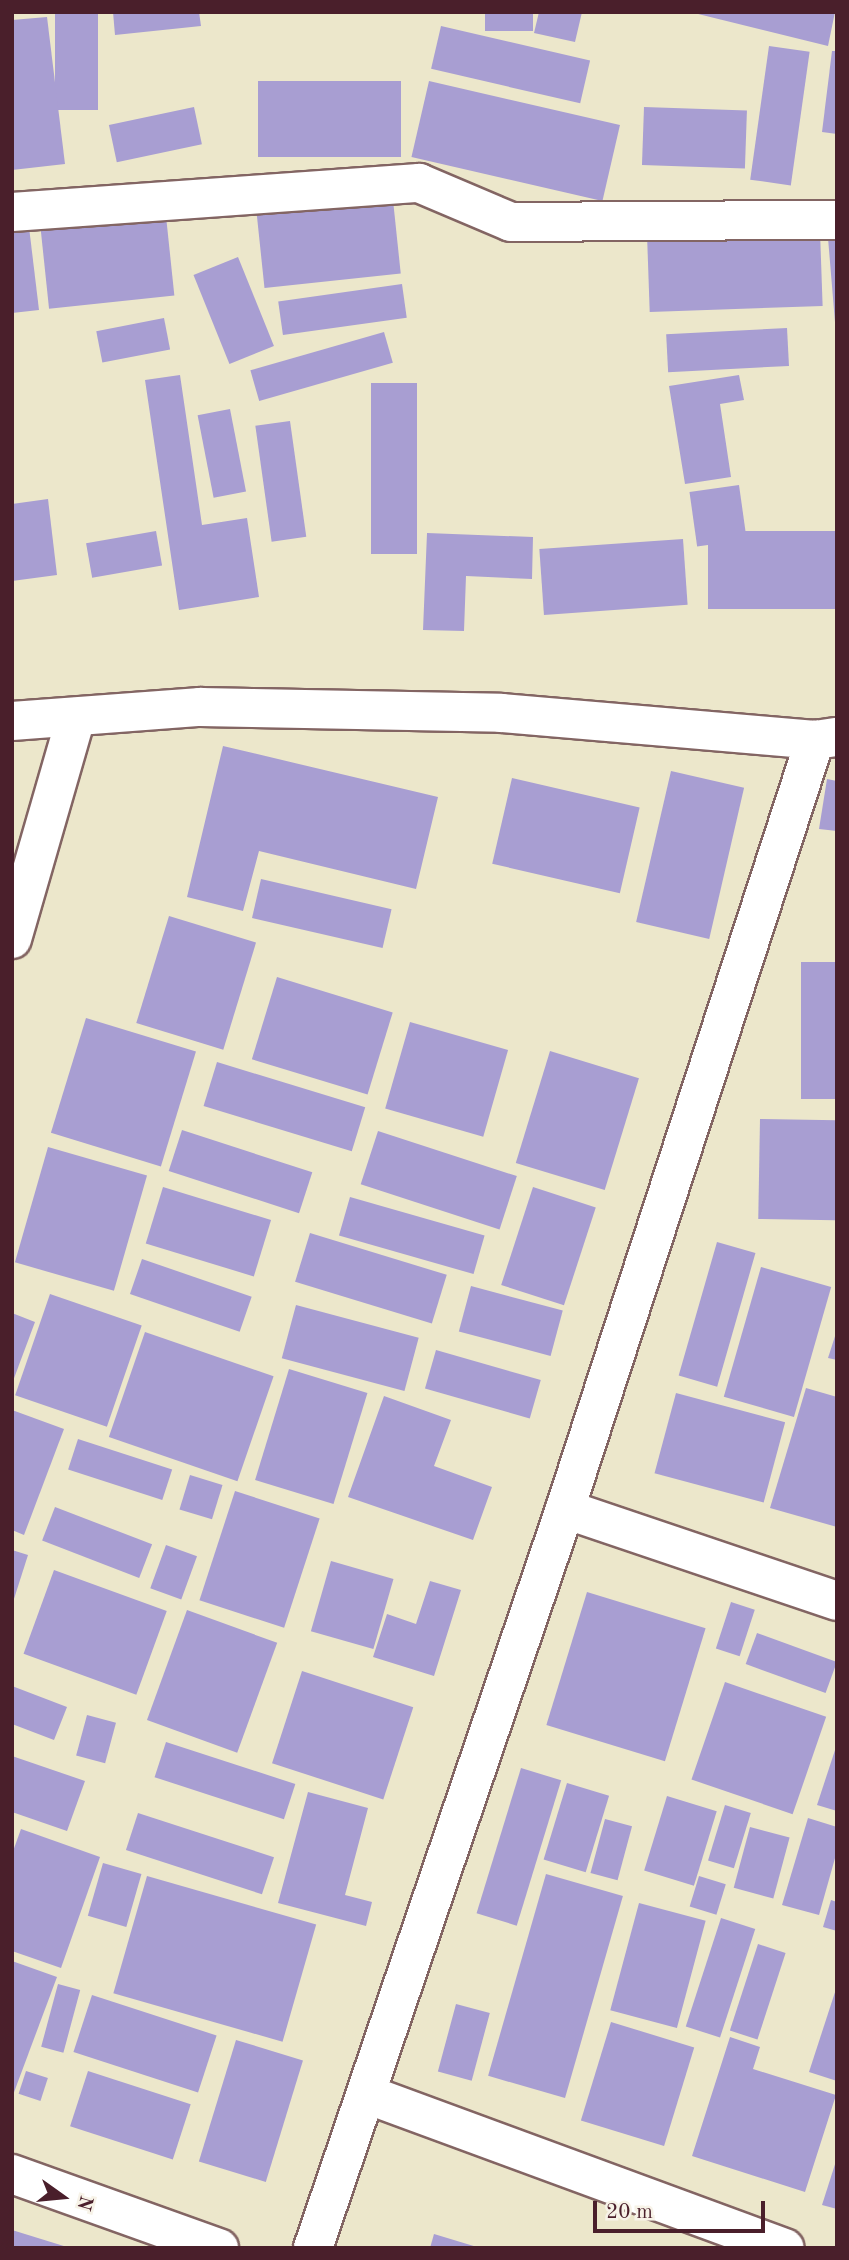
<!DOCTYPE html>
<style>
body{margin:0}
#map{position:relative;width:849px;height:2260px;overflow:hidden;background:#ece7cb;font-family:"Old Standard TT",serif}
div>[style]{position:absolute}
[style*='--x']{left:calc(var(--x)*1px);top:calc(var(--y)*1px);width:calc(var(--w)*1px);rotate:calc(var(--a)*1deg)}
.building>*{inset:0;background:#a89ed2;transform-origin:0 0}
.roads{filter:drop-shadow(2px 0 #836563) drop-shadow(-2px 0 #836563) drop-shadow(0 2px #836563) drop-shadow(0 -2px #836563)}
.street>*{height:38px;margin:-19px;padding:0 19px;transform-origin:19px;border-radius:19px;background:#fff}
span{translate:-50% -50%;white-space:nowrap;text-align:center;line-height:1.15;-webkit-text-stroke:5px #f7f3e8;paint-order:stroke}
.frame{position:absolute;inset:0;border:14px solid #4a1f2b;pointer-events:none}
.north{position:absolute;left:28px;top:2162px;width:70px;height:70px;-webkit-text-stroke:5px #f7f3e8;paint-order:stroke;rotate:105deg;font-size:19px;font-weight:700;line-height:28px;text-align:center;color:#4a1f2b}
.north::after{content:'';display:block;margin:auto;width:24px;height:32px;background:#4a1f2b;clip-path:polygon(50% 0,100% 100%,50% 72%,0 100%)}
.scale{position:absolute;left:593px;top:2201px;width:172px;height:32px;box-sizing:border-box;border:4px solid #4a1f2b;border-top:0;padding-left:9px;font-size:21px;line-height:24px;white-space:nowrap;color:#4a1f2b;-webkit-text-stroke:5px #f7f3e8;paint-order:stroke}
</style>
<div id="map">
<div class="building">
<i style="left:55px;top:12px;width:43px;height:98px"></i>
<i style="clip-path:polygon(113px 12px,199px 12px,201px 26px,115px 35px)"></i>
<i style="left:485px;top:12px;width:48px;height:19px"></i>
<i style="clip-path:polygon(539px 12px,582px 12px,575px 42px,534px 33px)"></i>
<i style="clip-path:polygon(690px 12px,835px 12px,828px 46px)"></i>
<i style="clip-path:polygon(47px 17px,65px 164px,12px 170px,12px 20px)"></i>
<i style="left:441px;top:26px;width:153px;height:44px;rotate:13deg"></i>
<i style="left:769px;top:46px;width:41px;height:135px;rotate:8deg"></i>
<i style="clip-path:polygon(832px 51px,837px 51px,837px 134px,822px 132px)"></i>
<i style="left:258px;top:81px;width:143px;height:76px"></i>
<i style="left:429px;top:81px;width:196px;height:78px;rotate:13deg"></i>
<i style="left:194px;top:107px;width:38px;height:87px;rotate:78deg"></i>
<i style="left:644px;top:107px;width:103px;height:58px;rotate:2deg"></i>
<i style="left:393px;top:200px;width:74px;height:137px;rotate:84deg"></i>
<i style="left:166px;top:216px;width:80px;height:126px;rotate:84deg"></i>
<i style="clip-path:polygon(29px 227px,39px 310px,12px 313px,12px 229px)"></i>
<i style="left:820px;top:231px;width:75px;height:173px;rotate:88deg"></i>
<i style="clip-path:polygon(837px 237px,837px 322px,835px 322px,828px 238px)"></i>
<i style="left:238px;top:257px;width:96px;height:48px;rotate:68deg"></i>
<i style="left:402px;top:284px;width:34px;height:125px;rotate:82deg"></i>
<i style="left:164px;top:318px;width:32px;height:69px;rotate:79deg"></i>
<i style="left:787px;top:328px;width:38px;height:121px;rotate:87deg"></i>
<i style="left:384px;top:332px;width:32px;height:139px;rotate:74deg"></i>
<i style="clip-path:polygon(180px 375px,202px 525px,247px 518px,259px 597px,179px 610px,145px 380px)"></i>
<i style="clip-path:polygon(739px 375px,744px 400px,720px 404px,731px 477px,685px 484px,669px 386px)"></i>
<i style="left:417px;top:383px;width:171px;height:46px;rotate:90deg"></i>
<i style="left:230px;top:409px;width:84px;height:33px;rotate:79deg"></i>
<i style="left:290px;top:421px;width:117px;height:35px;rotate:82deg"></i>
<i style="left:739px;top:485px;width:55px;height:50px;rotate:82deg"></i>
<i style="clip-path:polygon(48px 499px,57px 575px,12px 581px,12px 504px)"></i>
<i style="left:156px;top:531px;width:35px;height:71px;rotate:80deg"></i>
<i style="left:837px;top:531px;width:78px;height:129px;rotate:90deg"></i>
<i style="clip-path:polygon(427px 533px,533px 537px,532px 579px,466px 576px,464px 631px,423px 630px)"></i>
<i style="left:683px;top:539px;width:66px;height:144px;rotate:86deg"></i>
<i style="clip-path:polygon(223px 746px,438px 797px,416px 889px,259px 851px,243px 911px,187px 897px)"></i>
<i style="left:671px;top:771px;width:75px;height:155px;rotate:13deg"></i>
<i style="left:512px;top:778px;width:131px;height:88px;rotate:13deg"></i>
<i style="clip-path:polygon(827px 779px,837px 781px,837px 831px,819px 829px)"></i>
<i style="left:261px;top:879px;width:134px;height:40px;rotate:13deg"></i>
<i style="left:169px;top:916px;width:91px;height:112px;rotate:17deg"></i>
<i style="left:801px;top:962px;width:36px;height:137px"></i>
<i style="left:277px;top:977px;width:121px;height:86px;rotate:17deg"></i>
<i style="left:86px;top:1018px;width:115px;height:120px;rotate:17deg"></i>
<i style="left:410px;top:1022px;width:102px;height:90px;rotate:16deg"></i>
<i style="left:550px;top:1051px;width:93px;height:117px;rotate:17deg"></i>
<i style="left:217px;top:1062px;width:155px;height:46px;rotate:17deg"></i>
<i style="left:760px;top:1119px;width:77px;height:100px;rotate:1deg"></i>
<i style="left:182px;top:1130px;width:137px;height:43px;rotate:18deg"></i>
<i style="left:378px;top:1131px;width:146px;height:56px;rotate:18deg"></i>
<i style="left:48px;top:1147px;width:103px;height:120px;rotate:16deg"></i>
<i style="left:163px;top:1187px;width:113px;height:59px;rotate:17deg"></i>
<i style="left:533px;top:1187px;width:66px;height:103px;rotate:18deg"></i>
<i style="left:350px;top:1197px;width:140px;height:40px;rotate:16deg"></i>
<i style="left:310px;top:1233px;width:143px;height:51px;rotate:17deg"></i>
<i style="left:717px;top:1242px;width:40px;height:139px;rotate:16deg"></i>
<i style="left:142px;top:1259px;width:116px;height:37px;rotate:19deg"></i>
<i style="left:761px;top:1267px;width:73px;height:135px;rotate:16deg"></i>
<i style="left:471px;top:1286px;width:95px;height:47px;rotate:15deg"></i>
<i style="left:50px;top:1294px;width:97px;height:107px;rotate:19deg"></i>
<i style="left:296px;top:1305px;width:127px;height:55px;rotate:15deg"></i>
<i style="clip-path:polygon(12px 1313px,35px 1322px,13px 1381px,12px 1380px)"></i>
<i style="clip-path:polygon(837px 1330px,837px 1360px,828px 1358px)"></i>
<i style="left:145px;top:1332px;width:136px;height:111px;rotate:19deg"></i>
<i style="left:436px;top:1350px;width:109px;height:40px;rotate:16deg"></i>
<i style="left:289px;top:1369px;width:82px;height:116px;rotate:17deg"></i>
<i style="clip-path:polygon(806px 1388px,837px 1397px,837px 1527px,770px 1508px)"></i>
<i style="left:676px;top:1393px;width:113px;height:83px;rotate:15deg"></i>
<i style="clip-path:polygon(384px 1396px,451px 1420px,434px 1466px,492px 1487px,473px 1540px,348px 1497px)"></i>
<i style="clip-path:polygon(12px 1410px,64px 1429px,24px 1535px,12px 1530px)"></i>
<i style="left:78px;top:1439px;width:99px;height:32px;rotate:18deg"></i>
<i style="left:190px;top:1475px;width:34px;height:36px;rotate:17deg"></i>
<i style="left:235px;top:1491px;width:89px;height:115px;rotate:18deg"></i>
<i style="left:55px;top:1507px;width:104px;height:36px;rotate:21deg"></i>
<i style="left:166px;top:1545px;width:33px;height:46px;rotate:20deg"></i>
<i style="clip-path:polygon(12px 1550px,28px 1555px,13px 1602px,12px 1602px)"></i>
<i style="left:331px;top:1561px;width:65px;height:73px;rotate:16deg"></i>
<i style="left:54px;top:1570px;width:120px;height:89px;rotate:20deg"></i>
<i style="clip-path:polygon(430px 1581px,461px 1590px,434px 1676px,373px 1657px,387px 1614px,416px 1624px)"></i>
<i style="left:587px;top:1592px;width:124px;height:139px;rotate:17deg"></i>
<i style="left:731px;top:1602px;width:25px;height:49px;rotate:18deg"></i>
<i style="left:187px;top:1610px;width:96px;height:117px;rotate:20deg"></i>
<i style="left:757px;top:1633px;width:85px;height:33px;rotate:20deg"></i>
<i style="left:302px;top:1671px;width:117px;height:97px;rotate:18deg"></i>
<i style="left:725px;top:1682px;width:107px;height:103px;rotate:19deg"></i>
<i style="clip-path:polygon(12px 1686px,67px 1707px,54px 1740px,12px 1724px)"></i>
<i style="left:87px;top:1715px;width:30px;height:42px;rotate:15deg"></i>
<i style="left:166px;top:1742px;width:136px;height:37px;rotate:18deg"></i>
<i style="clip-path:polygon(837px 1744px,837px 1811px,817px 1805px)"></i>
<i style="clip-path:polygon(12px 1756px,85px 1781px,67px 1831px,12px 1812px)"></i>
<i style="left:521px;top:1768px;width:42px;height:152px;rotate:17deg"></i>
<i style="left:567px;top:1783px;width:44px;height:80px;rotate:17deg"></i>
<i style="clip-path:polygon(308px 1792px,368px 1808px,345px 1895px,372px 1902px,366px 1926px,278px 1903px)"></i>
<i style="left:667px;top:1796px;width:52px;height:78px;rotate:17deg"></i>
<i style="left:725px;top:1805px;width:27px;height:58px;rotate:17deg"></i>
<i style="left:138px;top:1813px;width:143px;height:39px;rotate:18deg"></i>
<i style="clip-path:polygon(808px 1818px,837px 1827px,837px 1851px,819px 1915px,782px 1905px)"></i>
<i style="left:605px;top:1819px;width:28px;height:56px;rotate:15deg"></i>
<i style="left:750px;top:1827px;width:41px;height:63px;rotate:15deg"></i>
<i style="clip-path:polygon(21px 1829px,100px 1857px,61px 1968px,12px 1951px,12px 1854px)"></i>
<i style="left:103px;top:1863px;width:40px;height:55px;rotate:16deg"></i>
<i style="left:546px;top:1874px;width:80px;height:210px;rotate:16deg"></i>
<i style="left:147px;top:1876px;width:176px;height:122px;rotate:16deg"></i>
<i style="left:699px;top:1876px;width:28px;height:32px;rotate:17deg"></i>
<i style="clip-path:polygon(831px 1900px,837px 1902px,837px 1931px,823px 1927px)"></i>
<i style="left:639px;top:1903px;width:69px;height:111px;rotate:15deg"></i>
<i style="left:721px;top:1918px;width:36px;height:114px;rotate:18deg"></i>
<i style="left:758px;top:1944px;width:29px;height:91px;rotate:18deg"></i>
<i style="clip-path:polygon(12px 1961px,57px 1977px,13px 2095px,12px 2095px)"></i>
<i style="left:58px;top:1984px;width:23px;height:65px;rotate:15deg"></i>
<i style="clip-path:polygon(837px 1986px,837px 2081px,809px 2072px)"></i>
<i style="left:92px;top:1995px;width:131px;height:60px;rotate:18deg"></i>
<i style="left:456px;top:2004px;width:35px;height:70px;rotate:15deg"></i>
<i style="left:611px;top:2022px;width:87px;height:103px;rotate:17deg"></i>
<i style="clip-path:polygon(730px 2037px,760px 2047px,753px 2069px,836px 2095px,805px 2192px,692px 2156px)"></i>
<i style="left:236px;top:2040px;width:70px;height:127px;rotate:17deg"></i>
<i style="left:26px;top:2071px;width:23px;height:24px;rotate:18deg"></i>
<i style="left:88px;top:2071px;width:108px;height:58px;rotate:18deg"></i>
<i style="clip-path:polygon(837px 2158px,837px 2209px,822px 2205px)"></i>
<i style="clip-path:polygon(12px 2230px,67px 2247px,67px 2248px,12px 2248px)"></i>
<i style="clip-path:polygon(434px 2234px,477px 2247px,477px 2248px,430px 2248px)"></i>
</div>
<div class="roads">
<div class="street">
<i style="--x:12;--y:212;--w:408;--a:-4.1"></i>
<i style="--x:419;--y:183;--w:100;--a:23"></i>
<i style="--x:511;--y:222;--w:326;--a:-0.4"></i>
<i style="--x:12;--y:721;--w:189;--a:-4.3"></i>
<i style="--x:200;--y:707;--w:301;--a:1.1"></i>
<i style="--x:501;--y:713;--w:315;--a:4.9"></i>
<i style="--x:815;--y:740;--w:22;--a:-8"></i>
<i style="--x:12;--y:939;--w:231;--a:-73.9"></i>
<i style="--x:565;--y:1509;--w:287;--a:18.7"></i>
<i style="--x:366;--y:2094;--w:446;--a:20.2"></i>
<i style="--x:12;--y:2174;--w:220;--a:19.7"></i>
<i style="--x:313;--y:2248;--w:781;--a:-71.17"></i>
<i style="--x:565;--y:1509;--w:809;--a:-71.99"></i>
</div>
</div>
<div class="frame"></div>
<div class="north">N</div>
<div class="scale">20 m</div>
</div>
